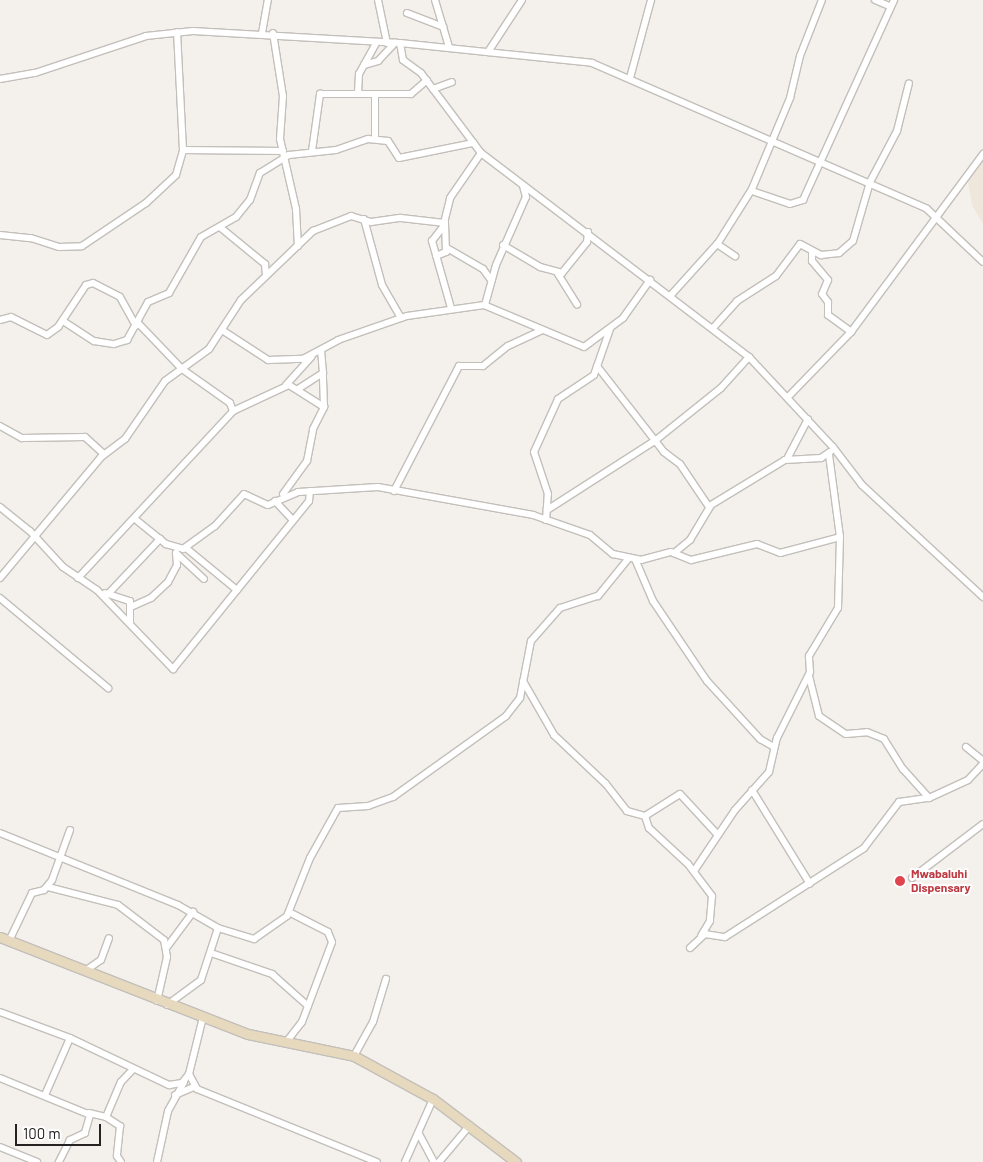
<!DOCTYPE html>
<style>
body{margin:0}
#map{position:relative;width:983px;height:1162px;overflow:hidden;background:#f4f0ec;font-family:Barlow,sans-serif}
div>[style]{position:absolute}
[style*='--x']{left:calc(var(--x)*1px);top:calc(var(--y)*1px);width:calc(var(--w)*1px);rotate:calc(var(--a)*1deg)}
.built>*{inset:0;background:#f0e7dc}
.roads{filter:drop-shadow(1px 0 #c3bfba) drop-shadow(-1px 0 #c3bfba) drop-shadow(0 1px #c3bfba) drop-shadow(0 -1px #c3bfba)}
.street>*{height:6px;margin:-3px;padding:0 3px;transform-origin:3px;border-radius:3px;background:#fff}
.secondary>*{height:9px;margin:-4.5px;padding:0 4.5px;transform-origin:4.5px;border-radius:4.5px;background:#e6d9be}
.dots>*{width:14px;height:14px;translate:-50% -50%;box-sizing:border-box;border:2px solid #fff;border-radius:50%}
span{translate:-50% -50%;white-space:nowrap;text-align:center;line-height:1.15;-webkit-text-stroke:4px #fff;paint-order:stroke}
.health-label{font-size:12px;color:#be3a42;font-weight:700}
.left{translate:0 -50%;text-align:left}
.scale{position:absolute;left:15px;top:1124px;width:86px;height:22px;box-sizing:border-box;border:2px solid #242321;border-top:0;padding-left:6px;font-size:15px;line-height:18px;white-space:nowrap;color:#242321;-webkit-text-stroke:4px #fff;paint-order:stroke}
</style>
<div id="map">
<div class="built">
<i style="clip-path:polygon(983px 158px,983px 224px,972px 205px,967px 176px)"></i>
</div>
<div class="roads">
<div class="street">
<i style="--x:378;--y:0;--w:44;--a:78.2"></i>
<i style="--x:435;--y:0;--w:49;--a:73.4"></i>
<i style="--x:875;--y:0;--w:15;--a:23"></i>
<i style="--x:407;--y:13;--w:39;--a:21"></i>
<i style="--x:262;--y:33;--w:34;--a:-80"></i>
<i style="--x:273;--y:33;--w:64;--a:81"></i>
<i style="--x:283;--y:96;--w:43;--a:94"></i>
<i style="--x:280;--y:139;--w:72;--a:77.1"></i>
<i style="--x:296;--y:209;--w:37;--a:87"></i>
<i style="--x:400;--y:43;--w:17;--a:80"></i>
<i style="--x:403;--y:60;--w:22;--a:36"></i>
<i style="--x:421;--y:73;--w:100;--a:53.1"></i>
<i style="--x:481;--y:153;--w:337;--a:37.3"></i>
<i style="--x:749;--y:357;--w:123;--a:47"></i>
<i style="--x:833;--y:447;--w:48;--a:52.7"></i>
<i style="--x:862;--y:485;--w:165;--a:42.8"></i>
<i style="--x:488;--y:52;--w:62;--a:-56.8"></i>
<i style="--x:364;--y:65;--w:15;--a:-16"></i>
<i style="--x:378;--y:61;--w:25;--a:-47"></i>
<i style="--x:630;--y:78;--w:81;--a:-74.9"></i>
<i style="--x:0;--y:79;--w:36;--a:-10"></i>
<i style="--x:35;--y:73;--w:117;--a:-18.4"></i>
<i style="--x:146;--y:36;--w:47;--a:-6.1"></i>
<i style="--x:193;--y:31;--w:207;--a:3.3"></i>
<i style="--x:400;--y:43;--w:193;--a:5.9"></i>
<i style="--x:592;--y:63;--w:365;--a:23.5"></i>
<i style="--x:927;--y:209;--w:77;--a:43.4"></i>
<i style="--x:433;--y:89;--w:20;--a:-20"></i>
<i style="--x:358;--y:93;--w:19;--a:-87"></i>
<i style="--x:359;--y:74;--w:35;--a:-61"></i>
<i style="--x:375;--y:94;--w:45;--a:90"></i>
<i style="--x:183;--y:150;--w:100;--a:0.6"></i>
<i style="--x:312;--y:151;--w:58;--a:-82"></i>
<i style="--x:320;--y:94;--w:91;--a:0"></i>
<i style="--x:411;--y:94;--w:21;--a:-41"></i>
<i style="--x:752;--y:191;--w:40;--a:18.9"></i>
<i style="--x:790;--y:204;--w:14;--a:-17"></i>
<i style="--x:803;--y:200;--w:220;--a:-65.5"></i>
<i style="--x:364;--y:219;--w:68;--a:74.7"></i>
<i style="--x:382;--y:285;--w:38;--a:60"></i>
<i style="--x:221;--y:228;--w:57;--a:39.3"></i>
<i style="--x:265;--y:264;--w:11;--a:85"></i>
<i style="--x:0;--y:235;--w:31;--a:6"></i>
<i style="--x:31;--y:238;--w:29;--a:18"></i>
<i style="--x:59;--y:247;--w:23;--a:-2"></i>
<i style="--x:82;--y:246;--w:77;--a:-33.9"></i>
<i style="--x:146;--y:203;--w:41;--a:-43"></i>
<i style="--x:176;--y:175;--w:26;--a:-74"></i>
<i style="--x:183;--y:150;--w:118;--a:-92.9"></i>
<i style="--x:717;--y:244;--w:22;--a:34"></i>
<i style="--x:503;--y:245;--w:43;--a:30.7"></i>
<i style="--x:540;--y:267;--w:23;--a:15"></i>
<i style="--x:562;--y:273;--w:40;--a:-51"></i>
<i style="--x:587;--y:242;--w:10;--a:-84"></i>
<i style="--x:447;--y:248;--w:42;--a:30.3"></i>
<i style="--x:483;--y:269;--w:14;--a:54"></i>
<i style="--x:812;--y:251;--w:10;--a:90"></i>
<i style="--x:812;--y:261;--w:25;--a:50"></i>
<i style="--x:828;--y:280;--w:15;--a:113"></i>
<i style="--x:822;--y:294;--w:10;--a:53"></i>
<i style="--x:828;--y:302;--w:13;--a:90"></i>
<i style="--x:828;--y:315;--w:29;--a:36"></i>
<i style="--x:436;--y:256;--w:11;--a:-22"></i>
<i style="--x:446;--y:252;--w:30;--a:-92"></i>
<i style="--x:558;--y:274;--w:36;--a:58"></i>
<i style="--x:671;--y:295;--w:70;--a:-47.9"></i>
<i style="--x:718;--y:243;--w:64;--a:-57.8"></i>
<i style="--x:752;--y:189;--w:99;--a:-67.3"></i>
<i style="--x:790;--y:98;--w:43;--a:-76.6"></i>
<i style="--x:800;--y:56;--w:60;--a:-68.6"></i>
<i style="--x:485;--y:305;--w:41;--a:-74.6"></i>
<i style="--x:496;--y:265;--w:74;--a:-66.2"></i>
<i style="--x:526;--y:197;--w:11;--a:-105"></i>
<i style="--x:451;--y:308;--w:70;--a:-105.8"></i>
<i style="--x:432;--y:241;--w:18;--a:-52"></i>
<i style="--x:443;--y:227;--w:30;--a:-76"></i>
<i style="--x:450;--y:198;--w:55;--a:-55.4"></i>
<i style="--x:0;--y:320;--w:11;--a:-15"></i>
<i style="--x:11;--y:317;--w:40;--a:26.6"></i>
<i style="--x:47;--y:335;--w:14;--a:-36"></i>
<i style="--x:58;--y:327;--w:50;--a:-56.3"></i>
<i style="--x:86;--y:285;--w:7;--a:-16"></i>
<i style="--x:93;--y:283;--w:30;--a:27"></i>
<i style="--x:120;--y:297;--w:33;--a:61"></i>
<i style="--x:63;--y:321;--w:37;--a:33"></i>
<i style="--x:94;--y:341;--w:20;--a:9"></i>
<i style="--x:114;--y:344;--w:14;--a:-17"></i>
<i style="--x:127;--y:340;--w:43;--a:-61.1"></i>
<i style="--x:148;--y:302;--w:23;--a:-23"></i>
<i style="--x:169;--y:293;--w:64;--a:-60.3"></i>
<i style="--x:201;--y:237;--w:40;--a:-29.7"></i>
<i style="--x:236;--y:217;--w:22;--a:-51"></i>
<i style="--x:250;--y:200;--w:29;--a:-70"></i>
<i style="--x:260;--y:173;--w:34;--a:-32"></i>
<i style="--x:289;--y:155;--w:47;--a:-6.1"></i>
<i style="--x:336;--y:150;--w:34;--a:-19"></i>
<i style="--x:368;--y:139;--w:20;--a:6"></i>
<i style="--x:388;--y:141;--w:20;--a:57"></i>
<i style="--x:399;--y:158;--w:76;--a:-11.5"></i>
<i style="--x:713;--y:328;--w:36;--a:-48"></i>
<i style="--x:737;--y:301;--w:46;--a:-32.7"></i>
<i style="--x:776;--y:276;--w:40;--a:-53"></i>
<i style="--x:800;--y:244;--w:24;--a:28"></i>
<i style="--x:821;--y:255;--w:18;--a:-6"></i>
<i style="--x:839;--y:253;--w:18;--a:-41"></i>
<i style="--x:853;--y:241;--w:61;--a:-73.9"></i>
<i style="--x:870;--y:182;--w:58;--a:-62.1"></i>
<i style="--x:897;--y:131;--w:49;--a:-76"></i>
<i style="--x:222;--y:330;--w:55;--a:33.1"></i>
<i style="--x:268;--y:360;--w:35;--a:-2"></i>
<i style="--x:303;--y:359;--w:40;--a:-28"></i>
<i style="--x:338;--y:340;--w:73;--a:-19.2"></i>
<i style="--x:407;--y:316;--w:78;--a:-8.1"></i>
<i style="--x:484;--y:305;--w:108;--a:22.8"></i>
<i style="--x:584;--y:347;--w:49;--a:-36.6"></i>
<i style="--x:623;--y:318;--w:47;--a:-54.6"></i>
<i style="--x:597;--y:366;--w:109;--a:52.1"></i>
<i style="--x:664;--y:452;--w:20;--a:37"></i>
<i style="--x:680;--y:464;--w:52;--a:56"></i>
<i style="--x:286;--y:385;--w:38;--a:-48"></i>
<i style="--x:298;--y:389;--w:30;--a:-33"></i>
<i style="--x:323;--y:373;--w:23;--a:-95"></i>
<i style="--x:788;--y:397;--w:91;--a:-45.9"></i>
<i style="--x:851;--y:332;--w:222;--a:-53.4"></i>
<i style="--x:233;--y:411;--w:62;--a:-24.9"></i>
<i style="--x:289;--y:385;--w:41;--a:32.2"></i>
<i style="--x:0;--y:426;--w:25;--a:29"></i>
<i style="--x:22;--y:438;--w:63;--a:-0.9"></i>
<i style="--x:85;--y:437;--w:25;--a:42"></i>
<i style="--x:787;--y:459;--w:45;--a:-62.3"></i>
<i style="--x:394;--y:491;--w:141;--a:-62.5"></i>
<i style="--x:459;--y:366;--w:24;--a:0"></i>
<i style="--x:483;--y:366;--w:32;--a:-39"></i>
<i style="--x:508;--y:346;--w:38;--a:-25"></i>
<i style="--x:283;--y:494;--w:41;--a:-54"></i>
<i style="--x:307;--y:461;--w:33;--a:-79"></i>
<i style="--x:313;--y:429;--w:25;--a:-63"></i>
<i style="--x:324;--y:407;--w:34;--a:-92"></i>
<i style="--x:275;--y:501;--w:26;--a:47"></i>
<i style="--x:0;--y:507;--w:38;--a:39"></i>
<i style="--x:30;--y:531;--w:49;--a:47.5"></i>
<i style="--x:63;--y:567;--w:41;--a:34.1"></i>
<i style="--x:97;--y:590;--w:110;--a:46.1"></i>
<i style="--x:173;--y:669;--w:216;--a:-51"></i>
<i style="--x:309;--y:501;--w:10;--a:-84"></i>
<i style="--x:547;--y:510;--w:130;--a:-32.7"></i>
<i style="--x:656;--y:440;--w:83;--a:-38.7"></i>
<i style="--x:721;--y:388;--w:42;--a:-47.9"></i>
<i style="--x:135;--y:519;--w:40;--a:39"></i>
<i style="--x:166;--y:544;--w:18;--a:16"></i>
<i style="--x:183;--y:549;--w:39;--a:-36"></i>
<i style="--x:215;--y:526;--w:43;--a:-47.8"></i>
<i style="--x:244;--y:494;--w:26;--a:25"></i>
<i style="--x:268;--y:505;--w:33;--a:-23"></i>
<i style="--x:298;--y:492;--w:80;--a:-3.6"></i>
<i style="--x:378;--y:487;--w:158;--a:10.2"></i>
<i style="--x:533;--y:515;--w:60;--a:19.3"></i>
<i style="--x:590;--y:535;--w:30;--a:40"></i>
<i style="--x:613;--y:554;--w:29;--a:12"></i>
<i style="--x:641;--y:560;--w:31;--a:-15"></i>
<i style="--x:671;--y:552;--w:22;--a:22"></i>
<i style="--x:691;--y:560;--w:68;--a:-13.6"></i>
<i style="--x:757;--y:544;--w:25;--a:21"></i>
<i style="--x:780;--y:553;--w:62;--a:-14.9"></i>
<i style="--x:546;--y:520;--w:26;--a:-86"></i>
<i style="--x:548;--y:494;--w:44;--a:-108.4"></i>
<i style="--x:534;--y:452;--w:58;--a:-65.6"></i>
<i style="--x:558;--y:399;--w:43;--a:-33.7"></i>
<i style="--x:594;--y:375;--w:49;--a:-70.8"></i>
<i style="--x:186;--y:548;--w:66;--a:39.5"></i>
<i style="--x:176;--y:553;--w:38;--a:43"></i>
<i style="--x:674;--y:553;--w:21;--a:-39"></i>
<i style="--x:690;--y:540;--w:41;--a:-59"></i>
<i style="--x:711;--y:505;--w:87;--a:-31.3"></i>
<i style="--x:785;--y:460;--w:36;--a:-3"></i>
<i style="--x:821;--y:458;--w:11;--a:-34"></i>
<i style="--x:635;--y:559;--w:46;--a:66.8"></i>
<i style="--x:653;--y:601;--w:97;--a:56"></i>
<i style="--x:707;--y:681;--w:79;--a:47.6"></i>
<i style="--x:760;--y:739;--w:16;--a:30"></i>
<i style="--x:0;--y:578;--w:158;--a:-50.1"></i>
<i style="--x:101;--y:457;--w:30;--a:-37"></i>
<i style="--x:125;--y:439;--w:70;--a:-55.4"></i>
<i style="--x:165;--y:381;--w:54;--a:-36"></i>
<i style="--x:209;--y:349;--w:59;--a:-56.9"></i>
<i style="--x:241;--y:300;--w:100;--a:-43.8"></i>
<i style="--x:313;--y:231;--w:41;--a:-21.5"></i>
<i style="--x:351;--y:216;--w:21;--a:17"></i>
<i style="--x:371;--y:222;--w:30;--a:-8"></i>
<i style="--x:401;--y:218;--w:44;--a:6.5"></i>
<i style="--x:78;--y:578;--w:228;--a:-47.1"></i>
<i style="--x:233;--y:411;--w:9;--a:-111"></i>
<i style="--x:230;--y:403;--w:59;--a:-144.7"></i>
<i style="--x:182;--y:369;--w:64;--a:-133.7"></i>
<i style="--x:105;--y:593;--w:26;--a:18"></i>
<i style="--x:130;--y:601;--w:21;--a:90"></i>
<i style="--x:108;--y:594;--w:76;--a:-46.6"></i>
<i style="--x:0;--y:598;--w:141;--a:39.8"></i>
<i style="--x:133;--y:606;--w:20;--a:-24"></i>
<i style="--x:151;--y:598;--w:23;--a:-43"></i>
<i style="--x:168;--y:582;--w:19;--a:-62"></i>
<i style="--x:177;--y:565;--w:12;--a:-95"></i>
<i style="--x:809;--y:676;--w:41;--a:76"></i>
<i style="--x:819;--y:716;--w:32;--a:34"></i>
<i style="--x:846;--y:734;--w:21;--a:-5"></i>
<i style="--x:867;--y:732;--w:18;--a:22"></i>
<i style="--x:884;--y:739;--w:36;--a:58"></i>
<i style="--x:903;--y:769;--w:39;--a:48"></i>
<i style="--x:523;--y:681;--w:62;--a:60.1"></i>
<i style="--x:554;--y:735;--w:71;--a:43.3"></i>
<i style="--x:606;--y:784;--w:34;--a:52"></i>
<i style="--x:627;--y:811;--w:19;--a:16"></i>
<i style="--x:645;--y:816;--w:41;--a:-32.2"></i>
<i style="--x:680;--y:794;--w:56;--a:47.2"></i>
<i style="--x:966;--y:747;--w:22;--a:39"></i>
<i style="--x:752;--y:790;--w:110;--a:58.3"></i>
<i style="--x:645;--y:816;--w:13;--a:72"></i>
<i style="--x:649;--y:828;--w:53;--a:42.7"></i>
<i style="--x:688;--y:864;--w:40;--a:53"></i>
<i style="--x:712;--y:896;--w:25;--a:95"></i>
<i style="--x:710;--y:921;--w:17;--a:121"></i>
<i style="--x:0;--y:833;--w:192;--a:22"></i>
<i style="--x:178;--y:905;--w:46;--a:29.9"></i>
<i style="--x:218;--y:928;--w:55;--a:108.1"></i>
<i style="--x:201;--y:980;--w:42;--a:143.7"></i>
<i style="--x:694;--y:871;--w:73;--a:-56.1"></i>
<i style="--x:735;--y:810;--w:51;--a:-48.2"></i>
<i style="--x:769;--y:772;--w:35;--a:-77"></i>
<i style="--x:777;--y:738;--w:74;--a:-63.4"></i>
<i style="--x:810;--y:672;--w:16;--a:-94"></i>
<i style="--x:809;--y:656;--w:56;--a:-58.9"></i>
<i style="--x:838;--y:608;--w:71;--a:-88.4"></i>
<i style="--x:840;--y:537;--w:83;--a:-97.6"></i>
<i style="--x:912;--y:878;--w:89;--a:-37.3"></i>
<i style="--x:48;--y:887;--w:72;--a:14.4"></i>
<i style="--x:118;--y:905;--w:58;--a:37.3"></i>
<i style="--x:164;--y:940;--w:17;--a:80"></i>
<i style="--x:167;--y:957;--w:45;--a:102.8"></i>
<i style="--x:218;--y:928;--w:38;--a:17"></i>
<i style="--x:254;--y:939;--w:40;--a:-34.9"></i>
<i style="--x:287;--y:916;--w:62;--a:-68.4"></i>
<i style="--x:310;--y:858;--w:57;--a:-60.8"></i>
<i style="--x:338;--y:808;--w:30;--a:-4"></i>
<i style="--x:368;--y:806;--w:27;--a:-20"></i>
<i style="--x:393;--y:797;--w:139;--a:-35.6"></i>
<i style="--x:506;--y:716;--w:23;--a:-52"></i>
<i style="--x:520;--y:698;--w:58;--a:-79.1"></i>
<i style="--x:531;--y:641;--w:44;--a:-48.7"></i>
<i style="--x:560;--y:608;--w:40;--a:-18"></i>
<i style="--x:598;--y:596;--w:49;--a:-50.8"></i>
<i style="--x:9;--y:941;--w:53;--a:-64.4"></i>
<i style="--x:32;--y:893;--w:12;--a:-14"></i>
<i style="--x:44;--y:890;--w:13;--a:-51"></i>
<i style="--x:52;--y:880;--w:53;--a:-70.2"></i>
<i style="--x:167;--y:947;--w:44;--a:-53.4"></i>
<i style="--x:690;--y:948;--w:21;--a:-43"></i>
<i style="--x:705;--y:934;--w:20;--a:9"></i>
<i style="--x:725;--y:937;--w:165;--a:-32.6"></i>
<i style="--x:864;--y:848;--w:58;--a:-52.7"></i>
<i style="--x:899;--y:802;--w:30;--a:-8"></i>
<i style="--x:929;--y:798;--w:43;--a:-24.8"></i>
<i style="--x:968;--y:780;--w:22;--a:-47"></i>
<i style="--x:211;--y:953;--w:65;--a:19"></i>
<i style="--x:272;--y:974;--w:48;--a:41.6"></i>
<i style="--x:85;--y:971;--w:19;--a:-35"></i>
<i style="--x:101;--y:960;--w:23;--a:-70"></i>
<i style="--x:0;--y:1012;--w:75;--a:20.4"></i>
<i style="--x:70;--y:1038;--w:110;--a:25.4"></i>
<i style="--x:169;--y:1085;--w:13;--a:-9"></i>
<i style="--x:182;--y:1083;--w:11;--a:-52"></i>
<i style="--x:189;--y:1074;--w:59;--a:-76.2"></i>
<i style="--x:287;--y:1041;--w:24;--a:-52"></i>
<i style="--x:302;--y:1022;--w:85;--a:-69.4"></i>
<i style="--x:332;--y:942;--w:11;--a:-112"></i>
<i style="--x:328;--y:932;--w:44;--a:-152.9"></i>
<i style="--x:354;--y:1056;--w:39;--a:-61"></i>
<i style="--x:373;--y:1022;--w:45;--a:-73.2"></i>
<i style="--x:189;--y:1074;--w:17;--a:62"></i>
<i style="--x:197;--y:1089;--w:194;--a:22.1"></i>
<i style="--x:0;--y:1078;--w:97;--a:22.3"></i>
<i style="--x:90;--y:1115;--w:19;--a:106"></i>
<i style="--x:85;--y:1133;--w:17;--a:155"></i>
<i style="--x:70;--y:1140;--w:25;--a:117"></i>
<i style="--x:45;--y:1095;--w:62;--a:-66.3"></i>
<i style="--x:175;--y:1095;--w:21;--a:-23"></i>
<i style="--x:89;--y:1113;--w:17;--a:13"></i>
<i style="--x:106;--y:1117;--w:17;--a:33"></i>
<i style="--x:120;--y:1126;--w:30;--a:96"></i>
<i style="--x:117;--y:1156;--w:7;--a:56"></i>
<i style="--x:106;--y:1117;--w:38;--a:-67"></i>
<i style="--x:121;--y:1082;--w:18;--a:-47"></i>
<i style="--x:419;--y:1134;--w:32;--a:62"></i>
<i style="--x:0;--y:1147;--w:40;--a:22"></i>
<i style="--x:157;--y:1162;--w:52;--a:-77.8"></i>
<i style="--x:168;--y:1111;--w:33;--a:-61"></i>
<i style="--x:405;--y:1162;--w:69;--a:-66"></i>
<i style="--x:439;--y:1162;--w:48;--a:-50"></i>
</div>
<div class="secondary">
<i style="--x:0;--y:937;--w:266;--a:21.4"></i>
<i style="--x:248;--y:1034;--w:108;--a:11.7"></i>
<i style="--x:354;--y:1056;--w:90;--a:28.6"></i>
<i style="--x:433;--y:1099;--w:104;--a:37.2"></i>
</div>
</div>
<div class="dots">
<i style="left:900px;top:881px;background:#e0444e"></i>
</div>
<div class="health-label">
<span class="left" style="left:911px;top:881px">Mwabaluhi<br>Dispensary</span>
</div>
<div class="scale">100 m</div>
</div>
